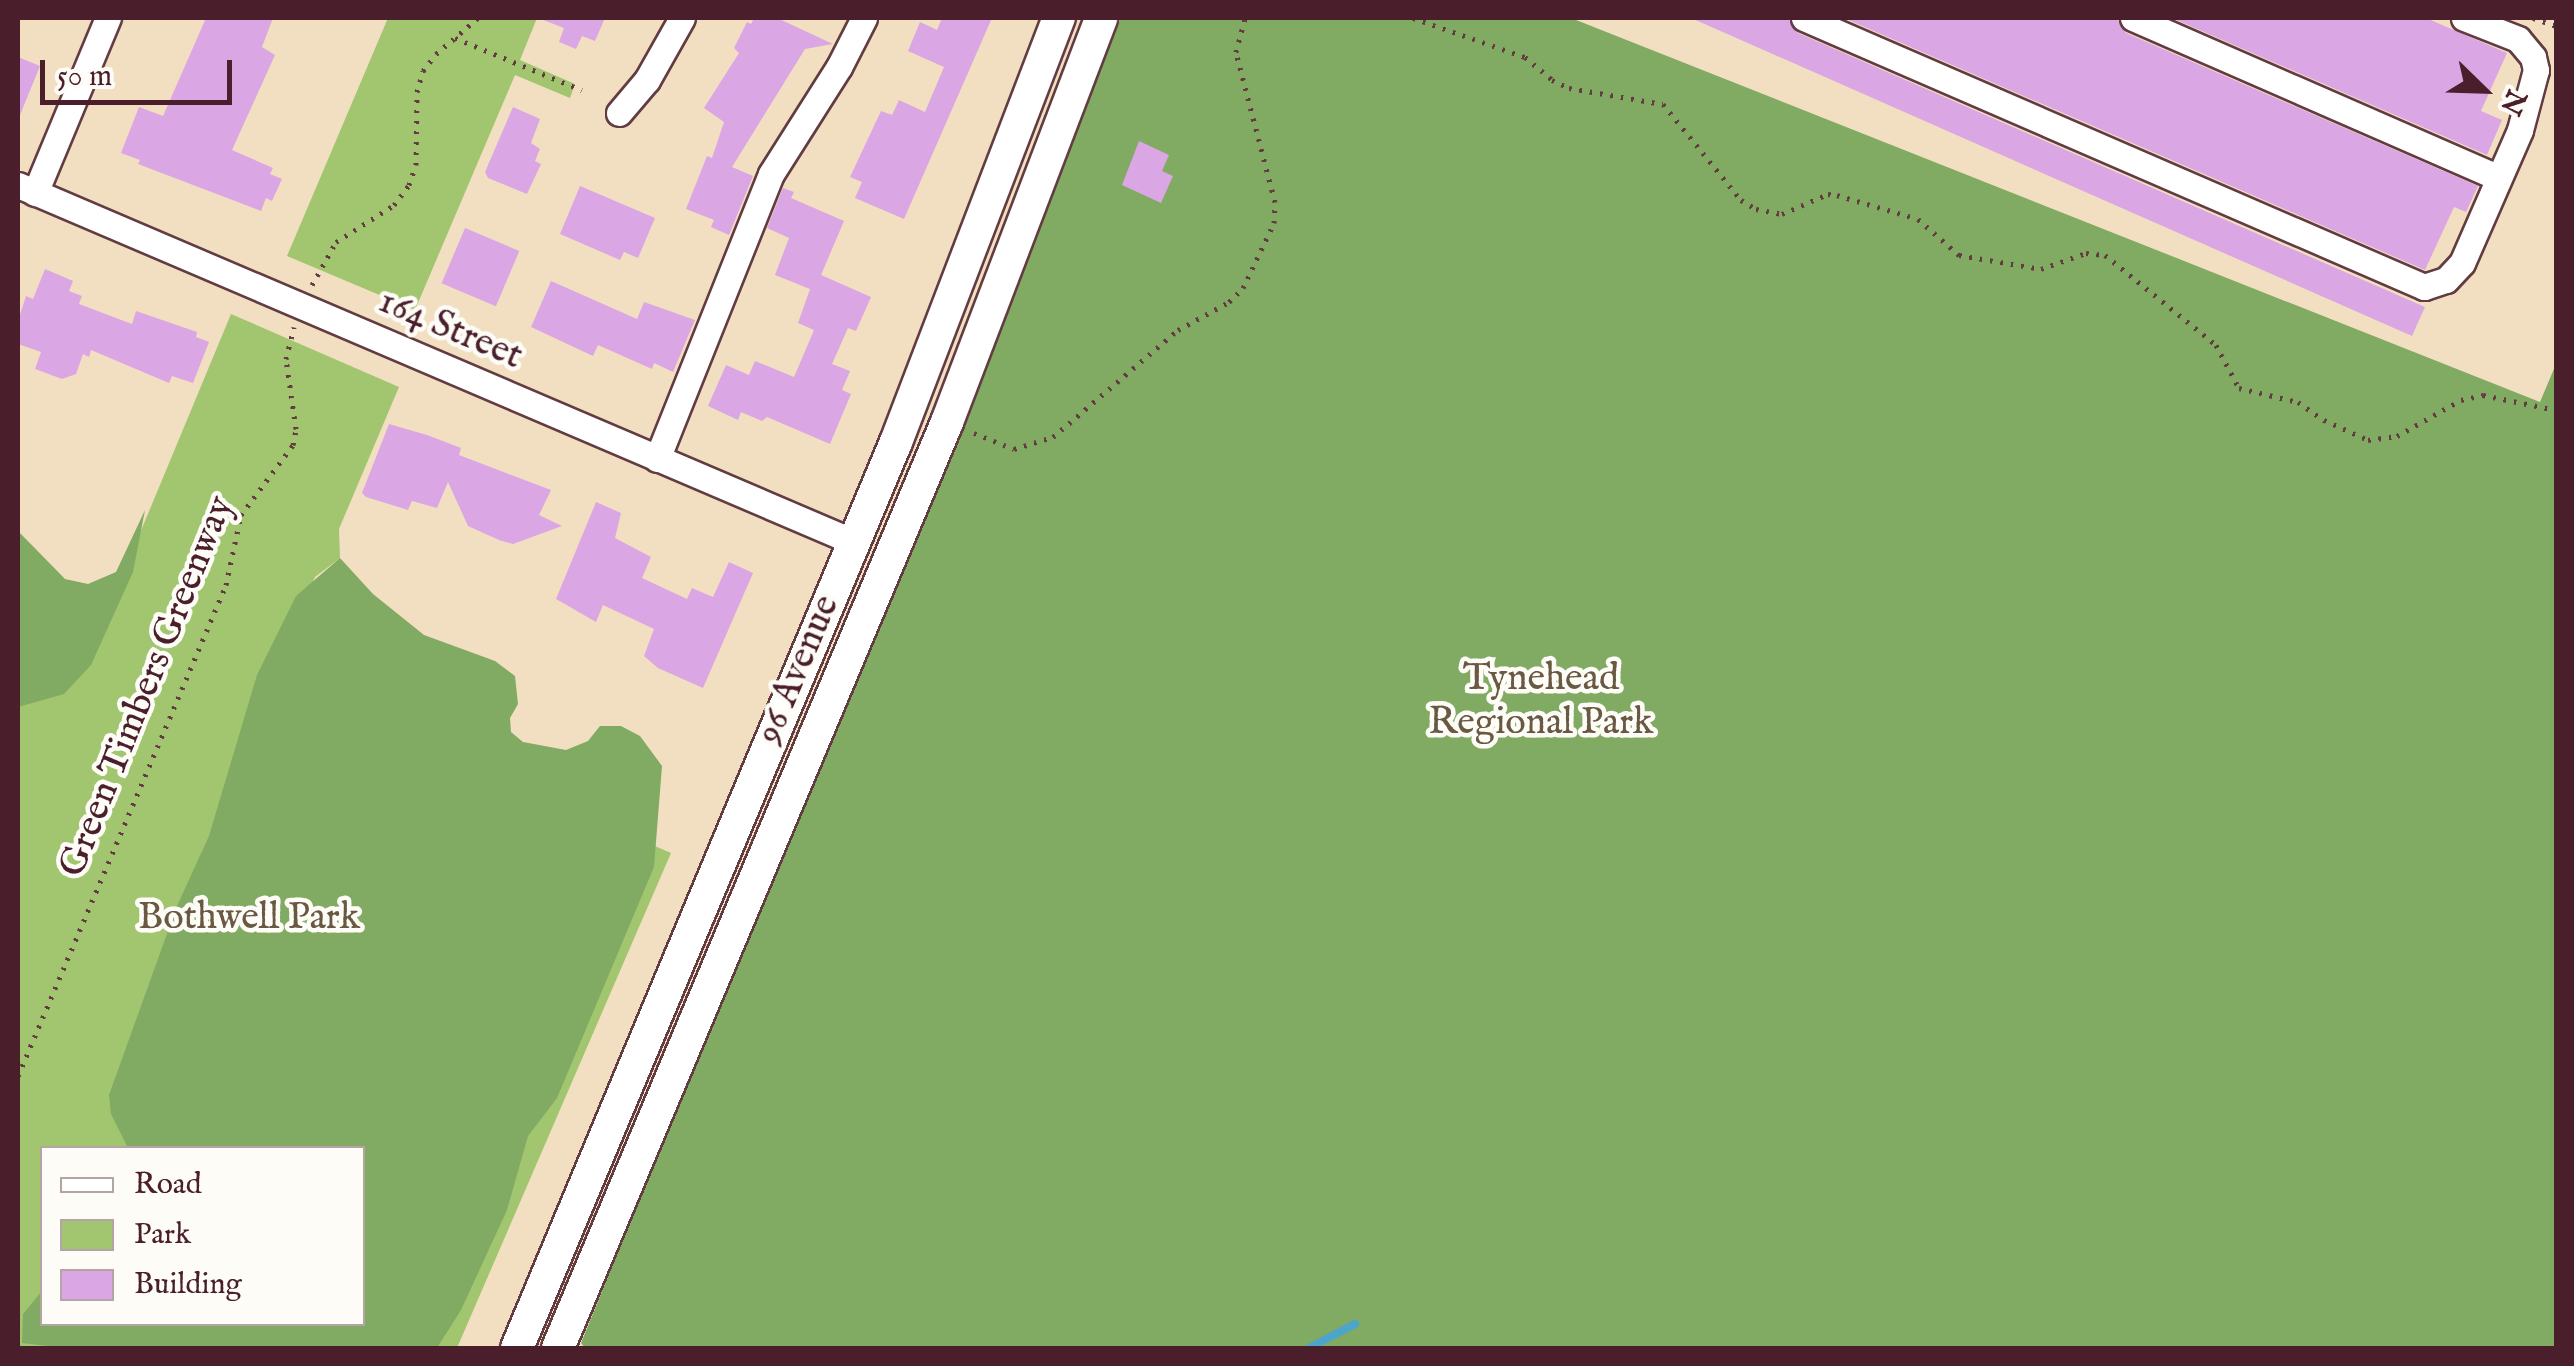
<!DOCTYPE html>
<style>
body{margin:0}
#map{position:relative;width:2574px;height:1366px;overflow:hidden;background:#f2dfc1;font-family:"IM FELL English",serif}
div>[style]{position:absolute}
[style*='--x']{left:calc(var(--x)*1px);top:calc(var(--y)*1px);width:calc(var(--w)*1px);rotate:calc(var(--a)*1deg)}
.green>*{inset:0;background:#a2c56f}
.forest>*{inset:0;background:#81aa62}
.stream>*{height:8px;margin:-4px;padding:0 4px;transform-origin:4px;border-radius:4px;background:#4da6ca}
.building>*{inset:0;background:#daa6e4;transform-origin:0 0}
.path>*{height:5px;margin-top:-2.5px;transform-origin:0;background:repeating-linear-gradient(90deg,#633c42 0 2.5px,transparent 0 10.5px)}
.roads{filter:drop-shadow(2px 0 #633c42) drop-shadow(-2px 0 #633c42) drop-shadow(0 2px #633c42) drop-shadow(0 -2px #633c42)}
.minor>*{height:25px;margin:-12.5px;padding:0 12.5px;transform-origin:12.5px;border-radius:12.5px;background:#fff}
.major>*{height:32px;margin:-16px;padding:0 16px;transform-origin:16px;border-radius:16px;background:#fff}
span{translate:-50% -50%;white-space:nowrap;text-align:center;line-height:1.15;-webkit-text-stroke:9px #fdfcf7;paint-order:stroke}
.street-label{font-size:38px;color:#4a1f2b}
.park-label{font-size:38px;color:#695943}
.frame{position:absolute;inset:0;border:20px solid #4a1f2b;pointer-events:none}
.legend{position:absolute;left:40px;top:1146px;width:325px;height:180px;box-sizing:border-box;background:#fdfcf7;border:2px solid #b5a4a5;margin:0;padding:12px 18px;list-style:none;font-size:30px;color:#4a1f2b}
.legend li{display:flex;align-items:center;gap:20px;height:50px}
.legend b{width:50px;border:2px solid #b5a4a5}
.north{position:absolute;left:2434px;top:40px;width:100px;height:100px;-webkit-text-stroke:8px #fdfcf7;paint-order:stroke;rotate:113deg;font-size:28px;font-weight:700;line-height:40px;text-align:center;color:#4a1f2b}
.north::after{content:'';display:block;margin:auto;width:35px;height:45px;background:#4a1f2b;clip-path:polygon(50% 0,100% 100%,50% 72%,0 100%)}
.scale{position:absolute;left:40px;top:60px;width:192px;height:45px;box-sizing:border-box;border:5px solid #4a1f2b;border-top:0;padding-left:12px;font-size:30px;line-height:35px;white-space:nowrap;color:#4a1f2b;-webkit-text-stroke:8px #fdfcf7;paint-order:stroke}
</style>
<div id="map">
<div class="green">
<i style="clip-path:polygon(388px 18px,537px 18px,520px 60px,575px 84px,570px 98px,515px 75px,415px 310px,287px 256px)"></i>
<i style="clip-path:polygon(evenodd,231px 314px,399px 387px,339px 529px,340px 558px,315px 577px,271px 679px,671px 853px,457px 1348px,18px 1348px,18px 572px,108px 610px,231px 314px,42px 1148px,362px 1148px,362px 1324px,42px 1324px,42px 1148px)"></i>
</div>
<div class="forest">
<i style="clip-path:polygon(1121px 18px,1571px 18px,2540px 402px,2556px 364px,2556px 1348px,585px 1348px,581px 1343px)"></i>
<i style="clip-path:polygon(145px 510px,133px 572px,91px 665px,64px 694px,18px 707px,18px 531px,65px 579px,88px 584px,116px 572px)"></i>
<i style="clip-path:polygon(340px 558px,373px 594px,424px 635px,495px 661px,515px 676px,518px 704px,510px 718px,511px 732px,523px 742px,566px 750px,588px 741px,600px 726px,621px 726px,640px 736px,662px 766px,654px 867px,557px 1098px,528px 1136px,507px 1210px,461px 1310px,437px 1348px,65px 1348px,22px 1343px,23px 1314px,42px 1291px,42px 1324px,362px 1324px,362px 1148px,128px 1148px,111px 1114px,109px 1095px,177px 906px,209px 836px,257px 675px,296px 596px)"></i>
</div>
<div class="stream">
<i style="--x:1309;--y:1348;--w:52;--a:-27.6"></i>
</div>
<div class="building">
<i style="clip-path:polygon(206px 18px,273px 18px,262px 47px,275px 55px,232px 150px,273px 168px,270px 174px,282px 179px,272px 201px,266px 198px,261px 211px,138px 164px,140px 160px,121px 153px,139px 107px,163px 116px)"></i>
<i style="clip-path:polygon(538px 18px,605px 18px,595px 41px,582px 36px,576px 49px,559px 42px,564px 28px)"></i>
<i style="clip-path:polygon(754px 18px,777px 18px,833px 44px,805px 49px,732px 167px,753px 176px,729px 235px,711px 227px,714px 220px,686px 209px,707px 156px,712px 158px,724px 122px,704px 108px,739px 53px,734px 48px,747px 22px,751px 24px)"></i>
<i style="clip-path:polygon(942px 18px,992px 18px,904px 219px,855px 198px,862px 182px,850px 177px,881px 111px,892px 115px,899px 100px,925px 112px,944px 67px,908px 51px,920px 22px,937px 30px)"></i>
<i style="clip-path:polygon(1691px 18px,1788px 18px,1798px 33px,2425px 307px,2412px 336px)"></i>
<i style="clip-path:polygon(1844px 18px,2117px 18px,2126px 33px,2478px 186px,2466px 212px,2454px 207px,2425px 270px)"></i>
<i style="clip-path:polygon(2172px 18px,2426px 18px,2507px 53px,2481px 111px,2502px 120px,2487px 155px)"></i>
<i style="clip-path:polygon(18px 57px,40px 66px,18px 120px)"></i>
<i style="clip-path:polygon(513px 107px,540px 119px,531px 143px,540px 149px,535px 161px,541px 164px,527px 194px,488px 178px,485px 172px)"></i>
<i style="clip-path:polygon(1139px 141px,1169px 155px,1162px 171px,1173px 176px,1161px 203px,1122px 185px)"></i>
<i style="clip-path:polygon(580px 186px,655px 218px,638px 258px,624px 252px,620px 260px,560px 234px)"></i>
<i style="clip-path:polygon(783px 188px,794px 192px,791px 198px,844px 221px,821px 275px,871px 297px,856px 331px,848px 328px,832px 364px,850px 371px,842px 390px,851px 394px,830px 444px,767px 417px,762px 421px,741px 412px,738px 420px,708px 406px,726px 365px,749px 375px,755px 361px,794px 377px,814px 330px,798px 323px,810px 289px,775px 275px,789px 238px,767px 228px)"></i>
<i style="left:465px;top:228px;width:59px;height:60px;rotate:23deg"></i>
<i style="clip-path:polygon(45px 269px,73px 281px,69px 291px,82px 296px,79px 304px,132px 324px,136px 311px,197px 332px,196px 337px,209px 342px,193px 383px,172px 376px,169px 383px,91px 350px,89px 357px,83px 354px,76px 374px,62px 379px,35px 369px,41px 352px,18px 344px,18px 321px,26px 296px,33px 299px)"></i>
<i style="clip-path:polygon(551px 281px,637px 319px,644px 302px,695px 320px,673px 372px,654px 363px,652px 369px,598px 345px,593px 356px,531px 327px)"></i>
<i style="clip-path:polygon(389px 424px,427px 435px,461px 448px,459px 455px,551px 490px,539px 515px,562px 526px,513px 544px,499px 540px,468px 526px,448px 482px,437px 508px,412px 501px,408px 510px,366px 497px,362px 493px)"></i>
<i style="clip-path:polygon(596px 502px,621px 513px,615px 538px,651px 557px,642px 578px,687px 599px,692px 588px,713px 597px,729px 562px,753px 573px,703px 688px,658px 668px,644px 656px,654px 629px,603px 605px,596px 622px,556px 599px)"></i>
</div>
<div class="path">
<i style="--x:1413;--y:18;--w:119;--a:19.2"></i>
<i style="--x:1525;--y:57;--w:35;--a:40"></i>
<i style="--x:1552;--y:80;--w:19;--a:25"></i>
<i style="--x:1569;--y:88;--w:95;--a:9.7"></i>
<i style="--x:1663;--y:104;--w:124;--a:50.9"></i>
<i style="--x:1741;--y:200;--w:17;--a:31"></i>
<i style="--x:1756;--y:209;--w:26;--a:11"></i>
<i style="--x:1782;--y:214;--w:50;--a:-23.5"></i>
<i style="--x:1828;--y:194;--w:9;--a:6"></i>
<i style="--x:1837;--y:195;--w:84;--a:16.5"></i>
<i style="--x:1918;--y:219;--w:55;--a:41.3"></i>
<i style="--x:1959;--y:255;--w:83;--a:9.7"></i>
<i style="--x:2041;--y:269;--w:48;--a:-19.6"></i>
<i style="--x:2086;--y:253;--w:19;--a:6"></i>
<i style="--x:2105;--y:255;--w:143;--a:39"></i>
<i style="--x:2216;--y:345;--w:49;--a:61.9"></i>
<i style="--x:2239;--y:388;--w:61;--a:13.3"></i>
<i style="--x:2298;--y:402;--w:32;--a:35"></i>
<i style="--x:2324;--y:420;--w:48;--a:24.4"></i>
<i style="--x:2368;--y:440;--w:29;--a:-8"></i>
<i style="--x:2397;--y:436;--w:73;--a:-29.4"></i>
<i style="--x:2461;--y:400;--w:23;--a:-13"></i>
<i style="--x:2483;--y:395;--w:75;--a:11.6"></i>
<i style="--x:2533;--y:18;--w:24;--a:19"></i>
<i style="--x:455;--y:38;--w:137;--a:22.3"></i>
<i style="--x:312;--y:285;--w:49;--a:-60.8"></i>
<i style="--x:336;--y:242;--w:69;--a:-32.5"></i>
<i style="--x:394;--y:205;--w:25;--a:-53"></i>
<i style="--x:409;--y:185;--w:21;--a:-71"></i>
<i style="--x:416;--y:165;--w:73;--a:-89.2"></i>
<i style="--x:417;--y:92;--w:22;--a:-74"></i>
<i style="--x:423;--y:71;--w:21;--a:-53"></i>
<i style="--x:436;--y:54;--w:55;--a:-40.6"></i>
<i style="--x:974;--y:433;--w:43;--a:21.8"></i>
<i style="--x:1014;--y:449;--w:41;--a:-17.1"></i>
<i style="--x:1053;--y:437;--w:165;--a:-40.6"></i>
<i style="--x:1178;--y:330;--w:58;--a:-28.8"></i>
<i style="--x:1229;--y:302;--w:20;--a:-45"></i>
<i style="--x:1243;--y:288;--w:72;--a:-64.5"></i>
<i style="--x:1274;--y:223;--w:21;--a:-87"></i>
<i style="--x:1275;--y:202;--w:155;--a:-104.6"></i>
<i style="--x:1236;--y:52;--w:35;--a:-75"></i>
<i style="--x:18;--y:1076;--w:533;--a:-67.04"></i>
<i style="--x:226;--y:585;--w:72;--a:-77.9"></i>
<i style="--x:241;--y:515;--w:87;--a:-53.4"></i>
<i style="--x:293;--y:445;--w:16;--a:-79"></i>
<i style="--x:296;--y:429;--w:71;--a:-98.1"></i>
<i style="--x:286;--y:359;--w:33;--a:-76"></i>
</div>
<div class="roads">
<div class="minor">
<i style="--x:1804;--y:18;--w:676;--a:23.45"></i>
<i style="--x:2424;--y:287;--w:23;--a:-18"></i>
<i style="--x:2446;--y:280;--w:23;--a:-47"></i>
<i style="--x:2462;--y:263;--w:145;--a:-66.4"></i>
<i style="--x:2520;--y:130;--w:62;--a:-75.1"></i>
<i style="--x:2536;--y:70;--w:13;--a:-103"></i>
<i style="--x:2533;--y:57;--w:23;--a:-130"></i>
<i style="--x:2518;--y:39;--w:58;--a:-158.7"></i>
<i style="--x:2133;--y:18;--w:399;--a:23.6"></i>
<i style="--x:619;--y:113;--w:43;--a:-49.7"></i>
<i style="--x:647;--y:80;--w:71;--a:-60.6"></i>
<i style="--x:18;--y:185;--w:909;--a:23.12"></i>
<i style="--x:35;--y:193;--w:190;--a:-67.4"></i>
<i style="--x:657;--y:459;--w:307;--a:-68.2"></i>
<i style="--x:771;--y:174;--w:127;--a:-57.6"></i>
<i style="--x:839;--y:67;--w:55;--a:-63"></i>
</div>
<div class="major">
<i style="--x:517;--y:1348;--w:982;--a:-67.3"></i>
<i style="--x:896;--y:442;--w:454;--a:-69"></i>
<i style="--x:558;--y:1348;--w:1004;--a:-67.21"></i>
<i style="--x:947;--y:422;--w:432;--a:-69.1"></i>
</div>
</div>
<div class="street-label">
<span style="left:450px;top:330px;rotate:23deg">164 Street</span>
<span style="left:799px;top:670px;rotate:-67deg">96 Avenue</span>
<span style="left:148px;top:687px;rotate:-68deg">Green Timbers Greenway</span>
</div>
<div class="park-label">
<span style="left:1541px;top:702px">Tynehead<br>Regional Park</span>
<span style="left:249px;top:919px">Bothwell Park</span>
</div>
<div class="frame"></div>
<ul class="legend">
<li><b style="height:12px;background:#fff"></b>Road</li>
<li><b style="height:28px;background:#a2c56f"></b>Park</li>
<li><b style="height:28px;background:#daa6e4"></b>Building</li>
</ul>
<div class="north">N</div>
<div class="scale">50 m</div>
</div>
